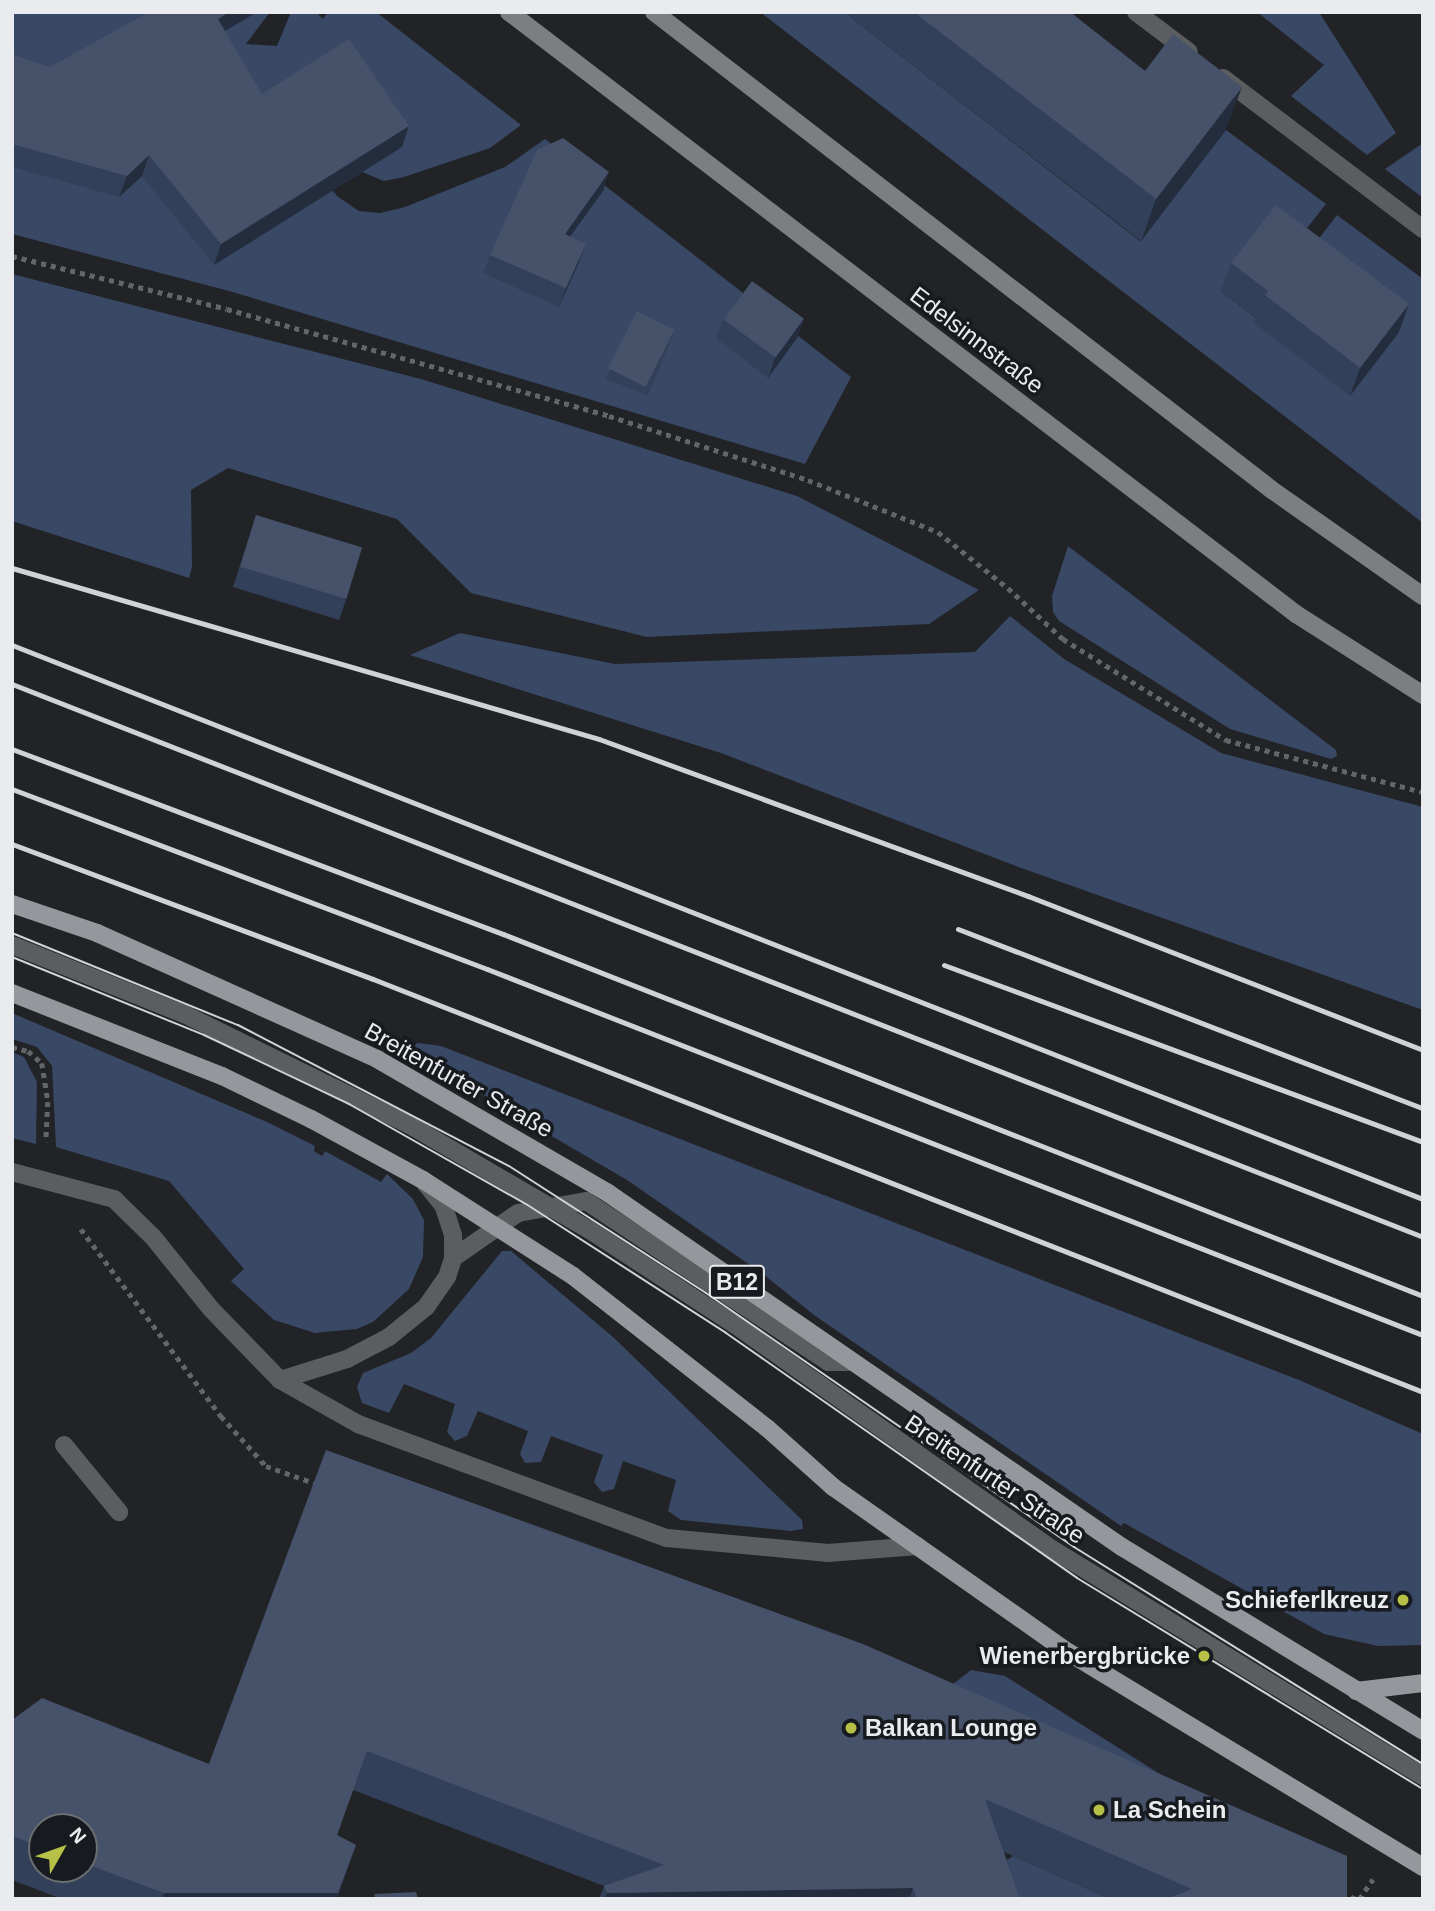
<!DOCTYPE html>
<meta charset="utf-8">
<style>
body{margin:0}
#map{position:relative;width:1435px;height:1911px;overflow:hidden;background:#212327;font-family:Arial,sans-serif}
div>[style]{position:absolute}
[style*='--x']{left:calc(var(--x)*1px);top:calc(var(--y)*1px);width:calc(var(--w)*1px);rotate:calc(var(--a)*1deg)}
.green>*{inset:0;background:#394864}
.path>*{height:4.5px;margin-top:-2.25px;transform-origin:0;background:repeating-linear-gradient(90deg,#636569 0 5px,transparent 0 10px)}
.service>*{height:18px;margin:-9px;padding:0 9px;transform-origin:9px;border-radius:9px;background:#5c5d5f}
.minor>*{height:18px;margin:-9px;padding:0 9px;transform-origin:9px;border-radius:9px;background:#5c5d5f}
.secondary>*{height:18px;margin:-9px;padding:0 9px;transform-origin:9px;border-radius:9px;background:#7c7e82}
.primary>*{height:18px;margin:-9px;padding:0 9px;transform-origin:9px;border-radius:9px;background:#95979c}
.tram>*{height:2px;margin:-1px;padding:0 1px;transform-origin:1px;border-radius:1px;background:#d0d2d5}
.rail>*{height:5px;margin:-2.5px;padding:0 2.5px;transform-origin:2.5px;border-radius:2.5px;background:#d0d2d5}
.wall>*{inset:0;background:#334059}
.shaded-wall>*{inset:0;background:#232d3e}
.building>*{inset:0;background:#465269;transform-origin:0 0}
.dots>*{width:19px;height:19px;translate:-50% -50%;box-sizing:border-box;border:4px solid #171a1e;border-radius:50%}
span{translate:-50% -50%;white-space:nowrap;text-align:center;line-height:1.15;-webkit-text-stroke:7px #171a1e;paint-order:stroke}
.shield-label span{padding:2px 5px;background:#171a1e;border:2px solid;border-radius:5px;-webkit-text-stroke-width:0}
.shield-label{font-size:23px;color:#e9ebee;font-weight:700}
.street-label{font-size:24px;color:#e9ebee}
.poi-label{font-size:24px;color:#e9ebee;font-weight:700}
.right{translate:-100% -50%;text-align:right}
.left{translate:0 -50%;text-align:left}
.frame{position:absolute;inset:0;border:14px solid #e9ebee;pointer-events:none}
.north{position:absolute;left:28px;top:1813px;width:70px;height:70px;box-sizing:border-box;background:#171a1e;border:2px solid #6b6e71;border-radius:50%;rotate:50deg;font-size:19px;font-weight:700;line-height:28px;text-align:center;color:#e9ebee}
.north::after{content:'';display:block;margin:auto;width:24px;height:32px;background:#b8c147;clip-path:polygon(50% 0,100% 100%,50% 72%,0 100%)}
</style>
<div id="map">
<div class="green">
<i style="clip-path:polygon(12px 12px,270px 12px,246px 44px,277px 46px,291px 12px,316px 12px,323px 19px,328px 12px,376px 12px,521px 125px,490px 148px,404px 177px,384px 181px,362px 172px,353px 178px,339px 158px,317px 170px,337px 196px,359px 211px,380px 213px,405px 207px,505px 167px,545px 139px,851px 377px,805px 464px,229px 291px,12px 234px)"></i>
<i style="clip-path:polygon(760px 12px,844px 12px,1140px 241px,1226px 130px,1326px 204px,1289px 251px,1221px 291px,1257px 319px,1337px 215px,1423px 279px,1423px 523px)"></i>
<i style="clip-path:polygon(1257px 12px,1319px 12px,1396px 133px,1367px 155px,1291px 96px,1324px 65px)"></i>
<i style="clip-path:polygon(1423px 143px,1423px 198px,1385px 169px)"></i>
<i style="clip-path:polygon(12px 274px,421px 379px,797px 496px,979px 590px,929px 624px,647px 637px,471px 593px,397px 519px,228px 468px,191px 490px,192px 567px,189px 578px,12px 521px)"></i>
<i style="clip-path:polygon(1068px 546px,1336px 750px,1337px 756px,1331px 759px,1230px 729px,1059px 621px,1053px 612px,1052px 596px)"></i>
<i style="clip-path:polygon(1010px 616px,1064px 659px,1221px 753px,1423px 807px,1423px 1010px,1024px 869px,721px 753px,410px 655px,460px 633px,615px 664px,975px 652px)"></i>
<i style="clip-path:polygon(12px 1013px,267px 1122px,315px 1146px,314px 1151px,322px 1156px,325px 1151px,381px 1182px,387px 1174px,413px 1199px,424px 1220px,423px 1257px,409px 1289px,373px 1322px,357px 1329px,315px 1333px,274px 1320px,231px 1281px,244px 1269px,169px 1181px,56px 1147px,52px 1066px,37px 1047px,12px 1039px)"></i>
<i style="clip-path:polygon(418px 1043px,441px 1046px,1299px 1380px,1423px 1434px,1423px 1645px,1378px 1646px,1324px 1634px,1124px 1523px,1121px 1526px,814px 1315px,763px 1274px,627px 1180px,403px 1049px)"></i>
<i style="clip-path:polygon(12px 1052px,24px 1057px,37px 1082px,36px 1144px,12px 1138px)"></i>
<i style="clip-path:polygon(502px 1251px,511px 1251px,613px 1337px,802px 1520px,803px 1529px,791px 1531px,681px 1520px,668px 1511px,676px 1480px,623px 1461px,614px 1489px,602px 1492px,594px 1482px,603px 1455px,551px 1436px,541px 1462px,525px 1463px,520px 1454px,528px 1431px,478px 1411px,467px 1436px,455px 1441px,447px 1432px,455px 1404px,404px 1384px,389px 1413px,362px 1403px,357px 1387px,363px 1373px,411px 1353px,431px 1338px)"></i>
<i style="clip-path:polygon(971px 1670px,1005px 1676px,1204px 1802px,948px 1688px)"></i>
<i style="clip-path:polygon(1013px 1856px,1111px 1899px,986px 1899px,999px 1865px)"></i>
</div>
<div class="path">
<i style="--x:12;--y:256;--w:221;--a:13.8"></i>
<i style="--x:227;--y:309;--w:397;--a:15.6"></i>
<i style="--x:609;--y:416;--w:209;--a:17.8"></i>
<i style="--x:808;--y:480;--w:140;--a:21.8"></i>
<i style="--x:938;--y:532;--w:90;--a:38.7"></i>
<i style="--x:1008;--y:588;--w:75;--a:42.8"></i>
<i style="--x:1063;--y:639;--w:192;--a:31.8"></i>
<i style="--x:1226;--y:740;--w:204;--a:14.8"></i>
<i style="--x:12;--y:1047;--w:16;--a:14"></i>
<i style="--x:28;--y:1051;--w:18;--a:41"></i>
<i style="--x:42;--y:1063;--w:39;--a:81"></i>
<i style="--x:48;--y:1102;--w:40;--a:92.9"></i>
<i style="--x:81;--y:1229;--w:234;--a:53.2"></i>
<i style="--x:221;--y:1416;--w:67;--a:48"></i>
<i style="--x:266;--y:1466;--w:54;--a:19.4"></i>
<i style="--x:1342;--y:1892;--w:16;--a:27"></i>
<i style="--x:1359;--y:1899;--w:24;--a:-55"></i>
</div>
<div class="service">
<i style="--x:1136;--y:12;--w:66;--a:37"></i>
<i style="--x:1223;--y:78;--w:251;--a:37.1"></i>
<i style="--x:12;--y:945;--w:185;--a:21.9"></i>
<i style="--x:184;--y:1014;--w:250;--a:26.2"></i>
<i style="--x:408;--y:1124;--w:208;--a:30.3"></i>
<i style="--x:588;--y:1229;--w:174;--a:33.1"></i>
<i style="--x:734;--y:1324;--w:384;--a:35.3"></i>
<i style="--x:1047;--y:1546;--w:441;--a:31.5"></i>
<i style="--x:64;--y:1445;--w:87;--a:50.6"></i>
</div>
<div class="minor">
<i style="--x:12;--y:1172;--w:106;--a:14.8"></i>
<i style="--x:114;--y:1199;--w:54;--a:44.3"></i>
<i style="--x:153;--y:1237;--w:92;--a:51.1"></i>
<i style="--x:211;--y:1309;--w:99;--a:45.8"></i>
<i style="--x:280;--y:1380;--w:90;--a:29.4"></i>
<i style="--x:358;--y:1424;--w:329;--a:20.3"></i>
<i style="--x:667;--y:1538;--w:162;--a:5.3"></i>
<i style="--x:828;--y:1553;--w:90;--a:-4.4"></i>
<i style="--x:453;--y:1258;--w:79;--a:-34.7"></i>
<i style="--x:518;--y:1213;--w:69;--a:-10"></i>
<i style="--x:586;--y:1201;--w:291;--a:33.6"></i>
<i style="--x:828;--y:1362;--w:20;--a:0"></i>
<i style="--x:280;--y:1380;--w:70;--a:-17.4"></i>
<i style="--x:347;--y:1359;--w:47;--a:-27.6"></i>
<i style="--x:389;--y:1337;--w:48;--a:-39"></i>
<i style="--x:426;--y:1307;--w:37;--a:-55"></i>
<i style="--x:447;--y:1277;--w:20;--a:-72"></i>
<i style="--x:453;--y:1258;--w:23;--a:-90"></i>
<i style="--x:453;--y:1235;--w:32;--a:-108"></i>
<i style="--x:443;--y:1205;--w:28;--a:-129"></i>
</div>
<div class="secondary">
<i style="--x:509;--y:12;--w:991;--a:37.41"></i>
<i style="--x:1296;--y:614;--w:151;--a:32.5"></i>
<i style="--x:654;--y:12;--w:781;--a:37.72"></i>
<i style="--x:1272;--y:490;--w:184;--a:35.1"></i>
</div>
<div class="primary">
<i style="--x:12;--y:904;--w:90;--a:18.8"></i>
<i style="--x:97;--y:933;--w:307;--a:24.2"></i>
<i style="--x:377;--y:1059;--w:267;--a:30.1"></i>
<i style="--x:608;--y:1193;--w:624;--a:34.56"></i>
<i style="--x:1122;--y:1547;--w:353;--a:31.4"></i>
<i style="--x:12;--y:993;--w:226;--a:21.6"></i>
<i style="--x:222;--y:1076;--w:99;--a:25.8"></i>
<i style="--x:311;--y:1119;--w:128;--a:28.6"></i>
<i style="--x:423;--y:1180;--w:178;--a:32.6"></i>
<i style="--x:573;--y:1276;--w:246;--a:38.1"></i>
<i style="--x:767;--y:1428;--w:89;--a:41.8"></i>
<i style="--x:833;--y:1487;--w:287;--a:35.1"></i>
<i style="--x:1068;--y:1652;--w:415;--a:31.2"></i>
<i style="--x:1356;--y:1691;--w:67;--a:-6.8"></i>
</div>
<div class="tram">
<i style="--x:12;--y:933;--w:244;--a:22.2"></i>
<i style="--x:238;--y:1025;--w:305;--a:27.5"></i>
<i style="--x:509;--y:1166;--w:234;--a:32.8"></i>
<i style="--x:706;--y:1293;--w:447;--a:34.6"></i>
<i style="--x:1074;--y:1547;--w:411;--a:31.9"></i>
<i style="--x:12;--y:957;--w:207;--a:22.1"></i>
<i style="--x:204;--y:1035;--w:161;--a:25.4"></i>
<i style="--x:349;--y:1104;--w:203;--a:29.5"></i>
<i style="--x:526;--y:1204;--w:238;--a:32.8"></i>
<i style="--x:726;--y:1333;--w:428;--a:34.9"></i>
<i style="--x:1077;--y:1578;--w:405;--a:31.4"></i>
</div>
<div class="rail">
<i style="--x:12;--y:568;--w:611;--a:16.24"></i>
<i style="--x:599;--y:739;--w:457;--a:20.1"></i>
<i style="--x:1028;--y:896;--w:424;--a:21.3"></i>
<i style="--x:12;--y:645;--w:1516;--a:21.44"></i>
<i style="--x:12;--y:684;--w:1515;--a:21.4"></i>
<i style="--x:12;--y:749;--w:525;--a:20.65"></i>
<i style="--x:503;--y:934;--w:989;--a:21.48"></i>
<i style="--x:12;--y:789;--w:508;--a:20.75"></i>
<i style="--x:487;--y:969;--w:1005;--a:21.36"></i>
<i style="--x:12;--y:844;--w:385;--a:20.5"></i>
<i style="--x:373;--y:979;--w:1128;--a:21.47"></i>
<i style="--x:958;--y:929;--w:498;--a:21.1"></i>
<i style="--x:944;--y:965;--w:511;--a:20.28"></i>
</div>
<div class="wall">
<i style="clip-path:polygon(844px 12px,1070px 12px,1145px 71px,1226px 130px,1141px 241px)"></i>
<i style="clip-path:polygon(225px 31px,262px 94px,402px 147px,214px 265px,142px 176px,119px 197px,12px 167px,12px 54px,50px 67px)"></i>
<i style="clip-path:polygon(603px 191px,570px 237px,579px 262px,559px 307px,483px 273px,490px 255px)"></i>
<i style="clip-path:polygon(1231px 263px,1399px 332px,1350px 396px,1254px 323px,1256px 318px,1221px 291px)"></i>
<i style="clip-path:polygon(723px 319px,804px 319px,797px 338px,768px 378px,716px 338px)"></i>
<i style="clip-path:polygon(675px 330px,648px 395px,606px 379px,610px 369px)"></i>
<i style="clip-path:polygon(256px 515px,346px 600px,339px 620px,233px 587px)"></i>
<i style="clip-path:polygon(evenodd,326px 1450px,1347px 1899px,1111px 1899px,1004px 1852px,1020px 1899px,599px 1899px,604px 1886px,353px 1790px,337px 1835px,356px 1845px,337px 1899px,62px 1899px,12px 1880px,12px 1720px,209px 1764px,326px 1450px,42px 1827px,84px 1827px,84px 1869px,42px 1869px,42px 1827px)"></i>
</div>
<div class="shaded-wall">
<i style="clip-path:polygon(229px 12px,257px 12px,210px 40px,218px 19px)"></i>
<i style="clip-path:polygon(1242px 87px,1226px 130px,1141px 241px,1156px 199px)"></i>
<i style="clip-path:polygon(409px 126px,402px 147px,214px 265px,221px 244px)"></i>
<i style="clip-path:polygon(149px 155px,142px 176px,119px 197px,127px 176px)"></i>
<i style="clip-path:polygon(609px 172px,603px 191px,558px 253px,565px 234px)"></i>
<i style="clip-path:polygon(586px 244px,579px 262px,559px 307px,566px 288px)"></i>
<i style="clip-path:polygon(1409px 304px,1399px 332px,1350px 396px,1360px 368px)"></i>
<i style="clip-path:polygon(804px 319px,797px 338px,768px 378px,775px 358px)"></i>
<i style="clip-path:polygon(356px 1845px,337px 1899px,162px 1899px,164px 1893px)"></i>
<i style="clip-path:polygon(913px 1888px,909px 1899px,605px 1899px,607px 1893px)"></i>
</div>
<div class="building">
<i style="clip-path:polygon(149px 12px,229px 12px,218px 19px,262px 94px,349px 39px,409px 126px,221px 244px,149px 155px,127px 176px,12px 144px,12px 54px,50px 67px)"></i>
<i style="clip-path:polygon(914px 12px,1070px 12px,1145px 71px,1173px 34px,1242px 87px,1156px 199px)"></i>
<i style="clip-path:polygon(563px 138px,609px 172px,565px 234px,586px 244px,566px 288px,490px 255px,537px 150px)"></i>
<i style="clip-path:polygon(1276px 205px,1409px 304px,1360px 368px,1265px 295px,1268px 291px,1231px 263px)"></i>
<i style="left:752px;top:281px;width:64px;height:48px;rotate:36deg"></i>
<i style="left:637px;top:311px;width:42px;height:64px;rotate:27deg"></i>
<i style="left:256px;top:515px;width:111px;height:54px;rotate:17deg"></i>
<i style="clip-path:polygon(326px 1450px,863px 1644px,1347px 1856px,1347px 1899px,1167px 1899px,1192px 1889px,985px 1799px,1020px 1899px,917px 1899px,913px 1888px,607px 1893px,604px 1886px,664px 1865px,367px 1751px,337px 1835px,356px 1845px,338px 1893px,164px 1893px,84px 1863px,84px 1827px,42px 1827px,42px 1847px,12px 1836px,12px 1720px,42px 1698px,209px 1764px)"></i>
<i style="clip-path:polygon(416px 1892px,418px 1899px,376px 1899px,374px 1894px)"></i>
</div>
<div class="dots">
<i style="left:1403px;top:1600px;background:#b8c147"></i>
<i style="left:1204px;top:1656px;background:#b8c147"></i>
<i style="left:851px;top:1728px;background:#b8c147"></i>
<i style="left:1099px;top:1810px;background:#b8c147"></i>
</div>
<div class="shield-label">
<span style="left:737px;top:1282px">B12</span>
</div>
<div class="street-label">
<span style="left:977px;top:340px;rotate:37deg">Edelsinnstraße</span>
<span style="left:459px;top:1080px;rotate:29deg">Breitenfurter Straße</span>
<span style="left:995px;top:1479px;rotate:34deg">Breitenfurter Straße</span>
</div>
<div class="poi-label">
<span class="right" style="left:1389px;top:1600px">Schieferlkreuz</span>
<span class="right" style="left:1190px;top:1656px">Wienerbergbrücke</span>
<span class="left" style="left:865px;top:1728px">Balkan Lounge</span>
<span class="left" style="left:1113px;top:1810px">La Schein</span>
</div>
<div class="frame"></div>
<div class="north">N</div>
</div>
